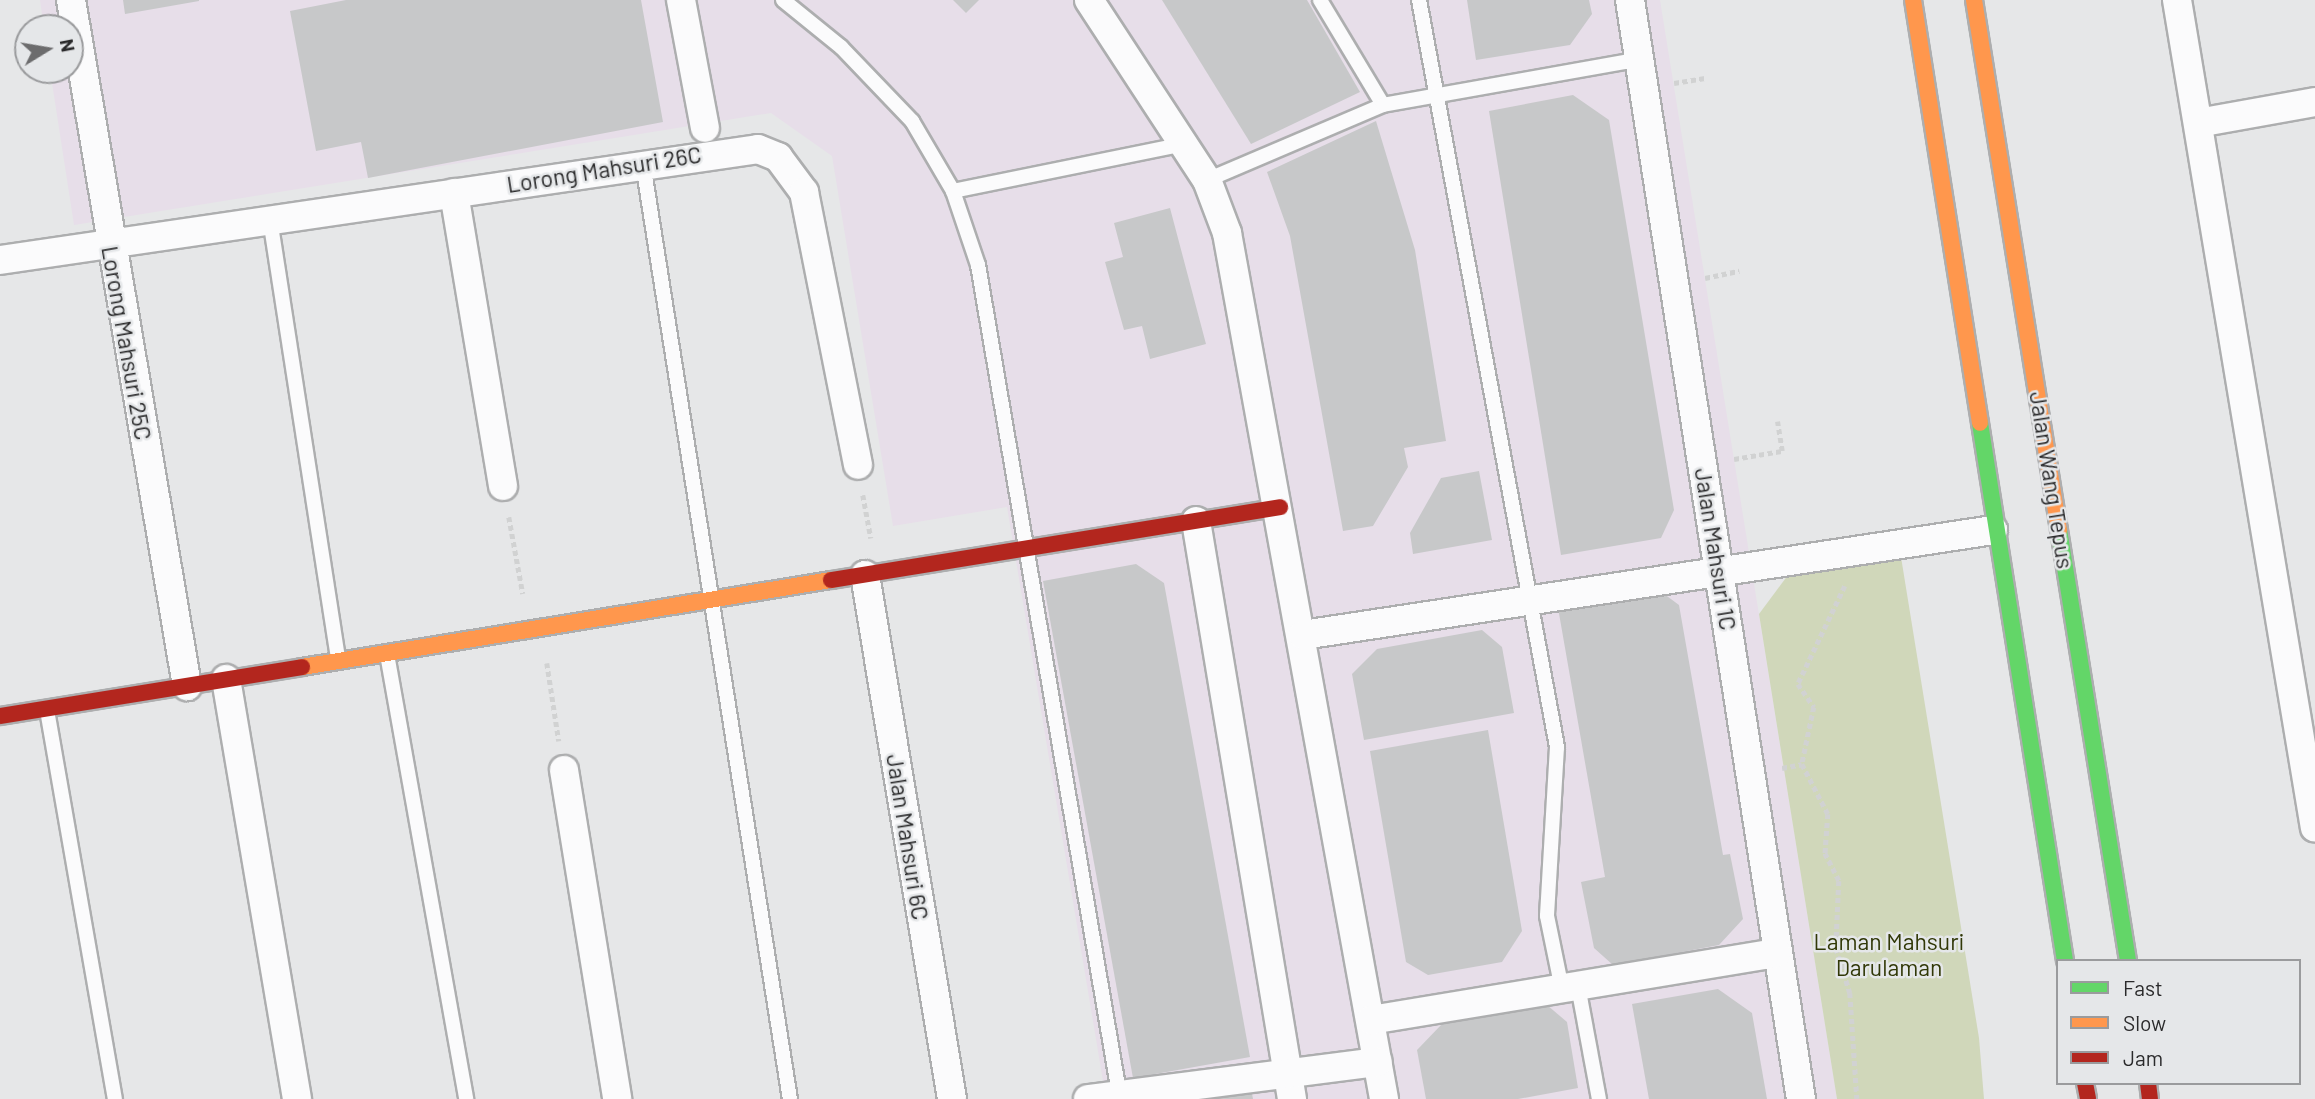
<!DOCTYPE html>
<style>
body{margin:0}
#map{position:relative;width:2315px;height:1099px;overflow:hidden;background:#e6e7e8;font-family:Barlow,sans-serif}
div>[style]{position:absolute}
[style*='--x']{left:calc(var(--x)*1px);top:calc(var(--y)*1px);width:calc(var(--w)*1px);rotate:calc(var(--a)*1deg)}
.commercial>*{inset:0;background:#e7dee9}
.green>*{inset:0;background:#d0d7ba}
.building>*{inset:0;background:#c7c8c9}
.path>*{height:4.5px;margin-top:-2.25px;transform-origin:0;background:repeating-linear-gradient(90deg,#d1d2d2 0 5px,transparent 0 8.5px)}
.roads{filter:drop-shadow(2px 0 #adaeaf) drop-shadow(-2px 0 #adaeaf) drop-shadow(0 2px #adaeaf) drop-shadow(0 -2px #adaeaf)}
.lane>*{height:14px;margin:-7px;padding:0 7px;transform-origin:7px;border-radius:7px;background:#fbfbfc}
.street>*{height:28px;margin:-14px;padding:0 14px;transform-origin:14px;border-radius:14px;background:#fbfbfc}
.fast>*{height:16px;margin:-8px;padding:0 8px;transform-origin:8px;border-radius:8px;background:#63d668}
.slow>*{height:16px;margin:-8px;padding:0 8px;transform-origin:8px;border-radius:8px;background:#ff974d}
.jam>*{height:16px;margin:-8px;padding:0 8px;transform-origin:8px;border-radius:8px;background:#b3261e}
span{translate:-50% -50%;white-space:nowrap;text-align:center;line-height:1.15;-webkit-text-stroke:5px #e5e7e9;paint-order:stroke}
.street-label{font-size:23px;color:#2a2a2b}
.park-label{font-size:23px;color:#313807}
.legend{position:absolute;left:2056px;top:959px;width:245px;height:126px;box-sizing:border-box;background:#e5e7e9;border:2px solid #9a9b9d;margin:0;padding:9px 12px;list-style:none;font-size:21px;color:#2a2a2b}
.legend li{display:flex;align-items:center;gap:14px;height:35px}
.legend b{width:35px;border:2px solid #9a9b9d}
.north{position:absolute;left:14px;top:14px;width:70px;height:70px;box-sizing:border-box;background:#e5e7e9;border:2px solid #9a9b9d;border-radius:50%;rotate:79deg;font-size:19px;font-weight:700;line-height:28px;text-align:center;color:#2a2a2b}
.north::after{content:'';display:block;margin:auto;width:24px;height:32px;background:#6c6c6d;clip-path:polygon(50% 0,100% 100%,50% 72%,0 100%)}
</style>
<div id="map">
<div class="commercial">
<i style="clip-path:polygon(40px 0,1660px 0,1837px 1099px,1106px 1099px,1007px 507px,893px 526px,832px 156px,771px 113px,74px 225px,50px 70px,70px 70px,70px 28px,44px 28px)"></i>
</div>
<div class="green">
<i style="clip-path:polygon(1901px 557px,1979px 1038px,1984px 1099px,1837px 1099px,1759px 614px,1788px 575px)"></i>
</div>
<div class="building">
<i style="clip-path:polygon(123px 0,199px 0,199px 1px,125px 14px)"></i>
<i style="clip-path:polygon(346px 0,641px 0,663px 122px,368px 178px,361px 142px,316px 151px,290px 11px)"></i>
<i style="clip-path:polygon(953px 0,979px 0,966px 13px)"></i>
<i style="clip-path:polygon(1162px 0,1307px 0,1360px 92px,1251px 144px)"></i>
<i style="clip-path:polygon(1467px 0,1589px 0,1592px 14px,1570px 45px,1476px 60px)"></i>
<i style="clip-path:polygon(1573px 95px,1609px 120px,1674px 510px,1661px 538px,1561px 555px,1489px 111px)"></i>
<i style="clip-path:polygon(1376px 121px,1415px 250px,1446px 441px,1404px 448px,1408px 467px,1373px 526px,1343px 531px,1290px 236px,1267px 172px)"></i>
<i style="clip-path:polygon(1170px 208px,1206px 344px,1150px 359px,1142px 326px,1124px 330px,1105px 262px,1123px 257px,1114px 223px)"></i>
<i style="clip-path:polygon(1479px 471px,1492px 540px,1413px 554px,1410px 533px,1441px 478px)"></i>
<i style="clip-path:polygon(1136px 564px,1164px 583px,1250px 1057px,1133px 1078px,1043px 581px)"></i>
<i style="clip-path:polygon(1652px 585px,1679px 605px,1723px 855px,1730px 854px,1743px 919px,1719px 945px,1613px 965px,1594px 948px,1581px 882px,1605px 877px,1557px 602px)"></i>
<i style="clip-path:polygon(1482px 630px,1502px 647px,1514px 713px,1364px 740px,1352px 674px,1377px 649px)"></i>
<i style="clip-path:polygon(1488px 730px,1522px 931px,1502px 962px,1428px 975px,1406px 962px,1370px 751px)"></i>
<i style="clip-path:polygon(1718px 989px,1752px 1013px,1767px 1099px,1649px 1099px,1632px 1004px)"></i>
<i style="clip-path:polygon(1547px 1005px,1567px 1022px,1578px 1088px,1518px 1099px,1426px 1099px,1417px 1050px,1442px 1024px)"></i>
<i style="clip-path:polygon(1250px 1083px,1253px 1099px,1156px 1099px)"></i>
</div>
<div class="path">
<i style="--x:1674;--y:83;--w:33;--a:-9"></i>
<i style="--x:1705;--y:278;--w:35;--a:-12"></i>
<i style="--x:1734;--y:459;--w:49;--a:-9.5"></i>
<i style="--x:1782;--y:451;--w:30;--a:-99"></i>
<i style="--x:863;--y:495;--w:44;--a:79.5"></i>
<i style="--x:509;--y:517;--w:78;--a:79.7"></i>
<i style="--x:1845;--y:586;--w:109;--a:115.6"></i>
<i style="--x:1798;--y:684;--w:28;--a:55"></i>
<i style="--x:1814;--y:707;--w:58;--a:101.9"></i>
<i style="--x:1802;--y:764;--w:56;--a:62.5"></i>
<i style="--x:1828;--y:814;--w:39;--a:94"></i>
<i style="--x:1825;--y:853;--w:31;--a:63"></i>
<i style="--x:1839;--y:881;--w:67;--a:92.6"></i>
<i style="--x:1836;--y:948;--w:47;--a:72.7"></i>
<i style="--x:1850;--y:993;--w:106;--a:86.2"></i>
<i style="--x:547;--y:663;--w:79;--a:81.3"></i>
<i style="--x:1782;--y:768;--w:20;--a:-11"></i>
</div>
<div class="roads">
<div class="lane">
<i style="--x:783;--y:0;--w:75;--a:39"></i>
<i style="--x:841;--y:47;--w:103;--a:46.2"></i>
<i style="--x:912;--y:121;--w:81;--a:59.6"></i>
<i style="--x:953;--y:191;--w:78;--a:71.3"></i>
<i style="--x:978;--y:265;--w:845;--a:80.33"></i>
<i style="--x:1320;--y:0;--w:122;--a:59"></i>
<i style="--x:1419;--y:0;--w:760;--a:79.53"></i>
<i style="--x:1557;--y:747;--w:169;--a:93.4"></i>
<i style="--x:1547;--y:916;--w:75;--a:78.4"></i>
<i style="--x:643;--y:164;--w:946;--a:81.07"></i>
<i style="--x:1207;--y:180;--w:191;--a:-23.1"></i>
<i style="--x:1383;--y:105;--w:261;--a:-10.1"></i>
<i style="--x:953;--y:191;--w:236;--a:-11.5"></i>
<i style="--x:270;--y:219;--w:445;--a:81.2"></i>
<i style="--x:387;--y:654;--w:452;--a:79.9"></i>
<i style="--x:47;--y:710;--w:395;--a:80.1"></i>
<i style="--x:1578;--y:986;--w:115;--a:79.5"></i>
</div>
<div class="street">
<i style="--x:71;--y:0;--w:696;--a:80.4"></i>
<i style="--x:681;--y:0;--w:130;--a:79.4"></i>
<i style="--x:1089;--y:0;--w:215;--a:56.8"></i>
<i style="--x:1207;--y:180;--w:57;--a:69.3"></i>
<i style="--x:1227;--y:233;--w:880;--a:79.72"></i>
<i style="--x:1630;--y:0;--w:1112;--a:81.16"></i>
<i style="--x:2177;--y:0;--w:839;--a:80.54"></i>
<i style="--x:2198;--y:123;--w:119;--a:-10.2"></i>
<i style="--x:454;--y:193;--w:297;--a:80.5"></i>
<i style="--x:0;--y:260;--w:766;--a:-8.33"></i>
<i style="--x:758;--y:149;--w:22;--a:22"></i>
<i style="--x:778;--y:157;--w:44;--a:53.4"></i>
<i style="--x:804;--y:192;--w:278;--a:78.8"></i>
<i style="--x:1196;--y:521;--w:586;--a:80.57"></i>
<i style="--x:865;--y:575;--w:531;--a:80.57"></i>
<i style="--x:1303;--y:635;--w:698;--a:-8.65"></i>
<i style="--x:226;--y:679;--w:426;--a:80.4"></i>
<i style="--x:564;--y:770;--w:333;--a:80.8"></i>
<i style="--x:1371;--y:1020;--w:411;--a:-9.4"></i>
<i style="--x:1088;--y:1099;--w:292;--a:-7.3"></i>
</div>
<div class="fast">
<i style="--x:1980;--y:423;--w:545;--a:81.02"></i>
<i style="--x:2059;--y:530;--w:436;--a:80.9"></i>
</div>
<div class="slow">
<i style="--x:1913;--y:0;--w:428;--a:81"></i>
<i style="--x:1974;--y:0;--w:537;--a:80.89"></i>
<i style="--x:302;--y:667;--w:536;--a:-9.34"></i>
</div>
<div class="jam">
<i style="--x:831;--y:580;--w:455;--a:-9.2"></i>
<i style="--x:0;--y:716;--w:306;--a:-9.2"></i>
<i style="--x:2085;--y:1083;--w:16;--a:79"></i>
<i style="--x:2148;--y:1083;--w:16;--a:83"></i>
</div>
</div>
<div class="street-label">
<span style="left:604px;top:169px;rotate:-9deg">Lorong Mahsuri 26C</span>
<span style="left:127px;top:343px;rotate:80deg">Lorong Mahsuri 25C</span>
<span style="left:2052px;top:480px;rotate:81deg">Jalan Wang Tepus</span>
<span style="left:1716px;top:549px;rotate:81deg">Jalan Mahsuri 1C</span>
<span style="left:908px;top:837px;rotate:81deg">Jalan Mahsuri 6C</span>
</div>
<div class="park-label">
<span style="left:1889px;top:954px">Laman Mahsuri<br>Darulaman</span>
</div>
<ul class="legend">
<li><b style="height:9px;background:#63d668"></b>Fast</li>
<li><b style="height:9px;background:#ff974d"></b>Slow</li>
<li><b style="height:9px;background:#b3261e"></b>Jam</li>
</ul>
<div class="north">N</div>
</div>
